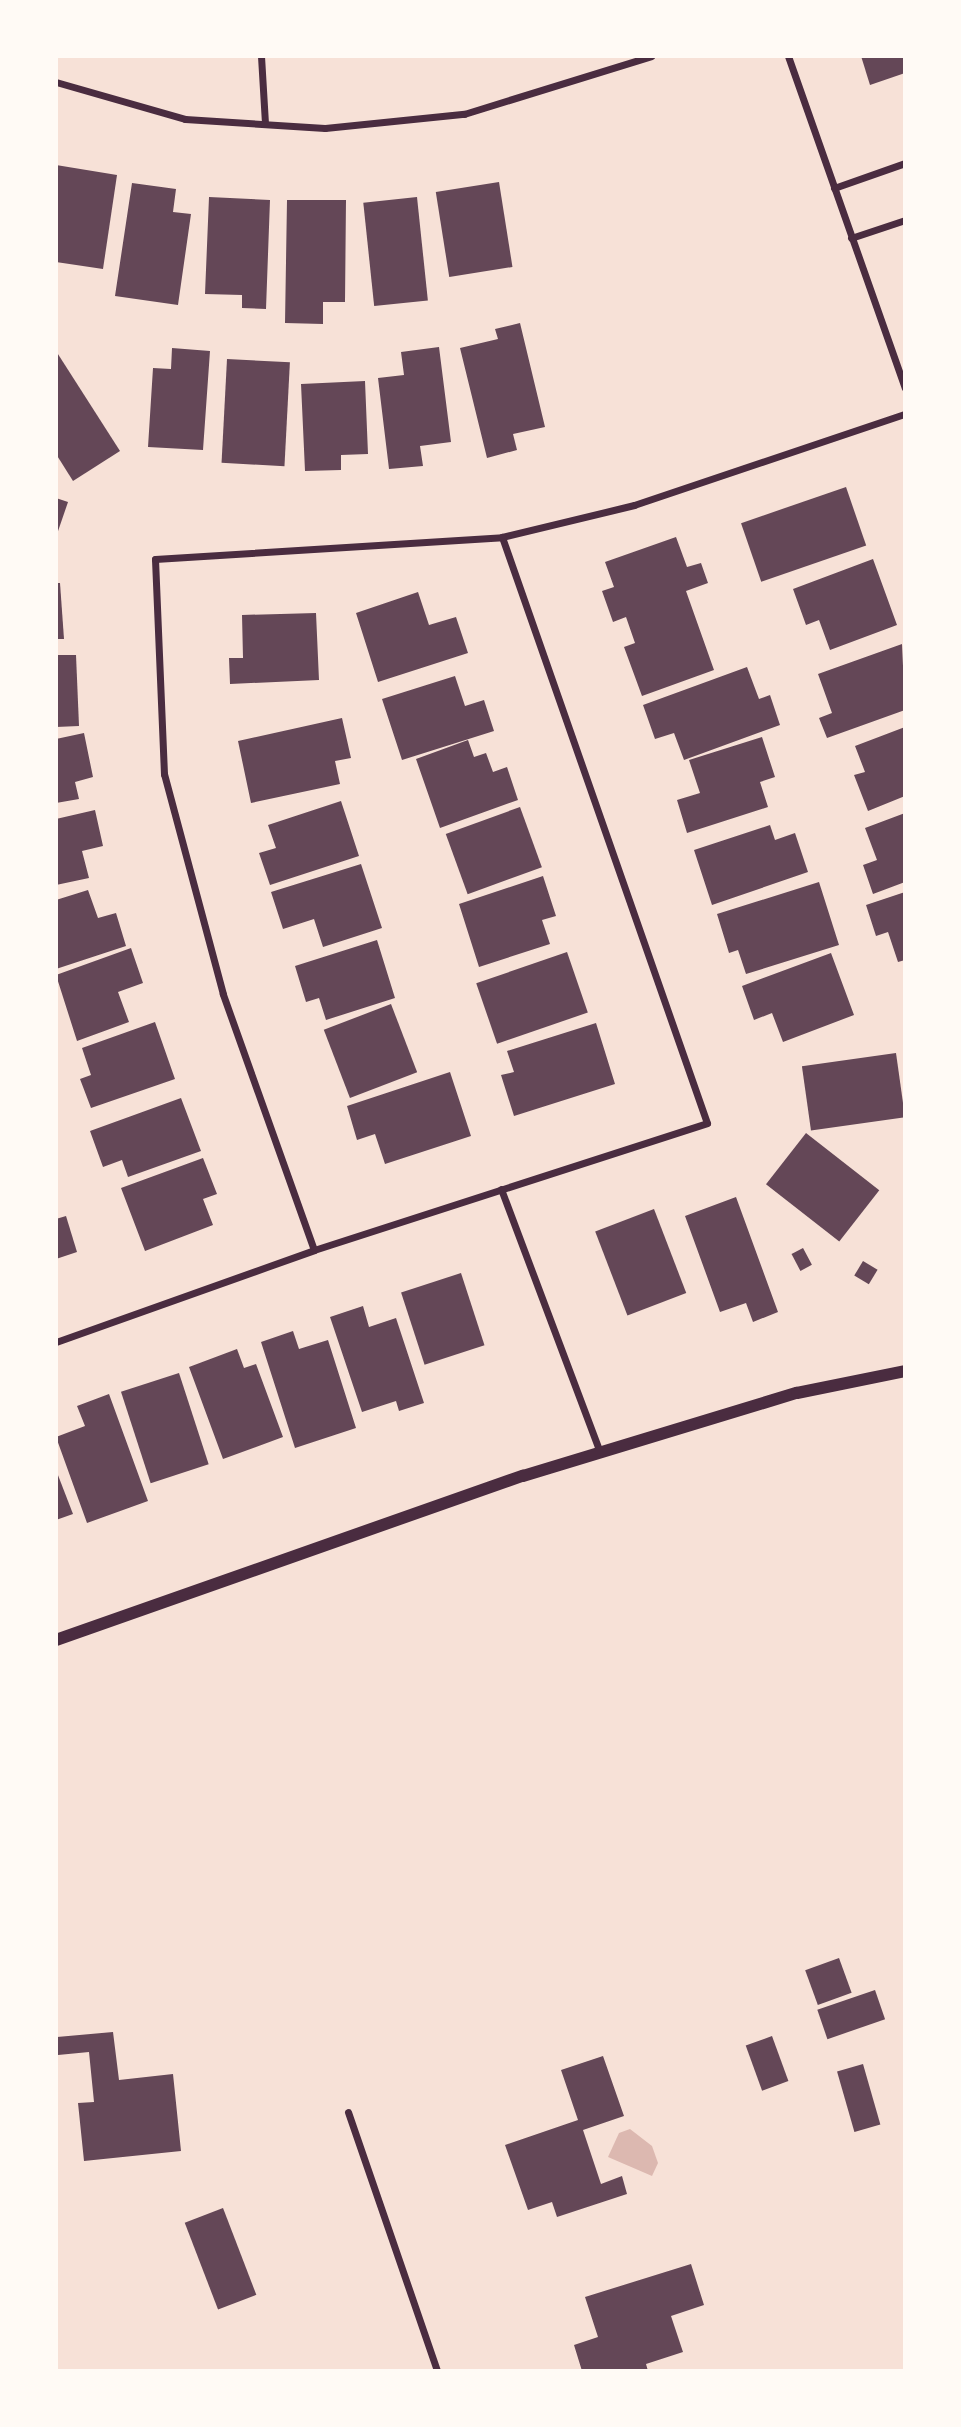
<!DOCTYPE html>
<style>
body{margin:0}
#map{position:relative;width:961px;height:2427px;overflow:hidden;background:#f7e1d7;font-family:"DejaVu Sans",sans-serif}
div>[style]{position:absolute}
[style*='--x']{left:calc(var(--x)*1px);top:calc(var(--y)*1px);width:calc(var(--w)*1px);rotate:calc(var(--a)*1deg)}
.water>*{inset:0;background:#dcb8b0}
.building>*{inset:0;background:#644757;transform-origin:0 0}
.minor>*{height:7px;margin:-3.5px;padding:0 3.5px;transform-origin:3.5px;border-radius:3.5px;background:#4a2c40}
.tertiary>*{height:12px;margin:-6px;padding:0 6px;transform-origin:6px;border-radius:6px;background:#4a2c40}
span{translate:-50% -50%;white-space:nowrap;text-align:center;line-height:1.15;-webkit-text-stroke:7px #fffaf5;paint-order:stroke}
.frame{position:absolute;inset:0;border:58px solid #fffaf5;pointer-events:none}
</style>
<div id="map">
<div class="water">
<i style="clip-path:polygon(630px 2129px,652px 2146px,658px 2163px,652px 2176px,608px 2157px,619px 2133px)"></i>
</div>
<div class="building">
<i style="clip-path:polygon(861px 56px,905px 56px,905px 73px,870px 85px)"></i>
<i style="clip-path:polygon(56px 165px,117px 175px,103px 269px,56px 262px)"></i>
<i style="left:499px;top:182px;width:86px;height:64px;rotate:81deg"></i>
<i style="clip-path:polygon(132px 183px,176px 189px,173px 212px,191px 214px,178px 305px,115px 296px)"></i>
<i style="clip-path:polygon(209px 197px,270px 200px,266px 309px,242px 308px,242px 295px,205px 294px)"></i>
<i style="left:417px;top:197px;width:104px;height:54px;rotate:84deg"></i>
<i style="clip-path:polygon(287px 200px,346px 200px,345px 302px,323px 302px,323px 324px,285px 323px)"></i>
<i style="clip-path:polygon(520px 323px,545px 427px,513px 434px,517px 450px,487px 458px,460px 348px,498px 339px,495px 329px)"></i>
<i style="clip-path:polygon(439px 347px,451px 442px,420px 446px,423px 466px,389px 469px,378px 378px,404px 375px,401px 352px)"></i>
<i style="clip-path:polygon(172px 348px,210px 351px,203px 450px,148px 447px,153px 368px,171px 369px)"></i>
<i style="clip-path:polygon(56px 351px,120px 451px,73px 481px,56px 454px)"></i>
<i style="left:227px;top:359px;width:63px;height:104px;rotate:3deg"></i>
<i style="clip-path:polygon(365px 381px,368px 454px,341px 455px,341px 470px,305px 471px,301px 384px)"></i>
<i style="left:846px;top:487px;width:62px;height:111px;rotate:71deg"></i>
<i style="clip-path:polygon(56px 498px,68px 502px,56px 537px)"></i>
<i style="clip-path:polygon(676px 537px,687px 567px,701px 563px,708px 583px,686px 591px,714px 670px,642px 696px,624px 647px,635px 643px,626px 617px,613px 622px,602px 591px,614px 587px,605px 562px)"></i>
<i style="clip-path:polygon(873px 559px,897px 625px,830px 650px,819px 620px,806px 625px,793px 589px)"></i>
<i style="clip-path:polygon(56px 583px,60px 583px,64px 639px,56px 639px)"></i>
<i style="clip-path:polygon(418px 592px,429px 625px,456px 617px,468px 653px,378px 682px,356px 613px)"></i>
<i style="clip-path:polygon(316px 613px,319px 680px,230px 684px,229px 658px,243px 658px,242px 615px)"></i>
<i style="clip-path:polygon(902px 644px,905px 710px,827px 738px,819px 718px,832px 713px,818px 674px)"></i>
<i style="clip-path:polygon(56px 655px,76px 655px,79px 726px,56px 727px)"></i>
<i style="clip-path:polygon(747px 667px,759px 699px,770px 695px,780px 725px,684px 760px,674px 733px,655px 739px,643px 705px)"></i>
<i style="clip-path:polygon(455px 676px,465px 706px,484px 700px,494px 731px,402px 760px,382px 699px)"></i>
<i style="clip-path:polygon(342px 718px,351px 758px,335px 761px,340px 784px,251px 803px,238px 741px)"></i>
<i style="clip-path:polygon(905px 727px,905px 796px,868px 811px,854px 775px,865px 772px,855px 746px)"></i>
<i style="clip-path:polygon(84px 733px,93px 777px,75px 782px,79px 799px,56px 803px,56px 739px)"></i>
<i style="clip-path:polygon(762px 737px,775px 777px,760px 782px,768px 807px,687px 833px,677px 800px,700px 793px,689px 760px)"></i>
<i style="clip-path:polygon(468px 740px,474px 757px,486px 753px,493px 772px,507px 767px,518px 800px,440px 828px,416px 759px)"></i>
<i style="clip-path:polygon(341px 801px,359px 856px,270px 885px,259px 853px,276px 848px,268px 825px)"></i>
<i style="left:520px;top:807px;width:64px;height:79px;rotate:70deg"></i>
<i style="clip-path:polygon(95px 810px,103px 846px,82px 851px,89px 878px,56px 885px,56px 819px)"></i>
<i style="clip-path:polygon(905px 813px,905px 882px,873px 894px,863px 865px,877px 860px,865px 828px)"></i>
<i style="clip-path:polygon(770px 825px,775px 840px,795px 833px,808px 872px,712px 905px,694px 850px)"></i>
<i style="clip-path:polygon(361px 864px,382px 928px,323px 947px,314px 919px,283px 929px,271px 892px)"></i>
<i style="clip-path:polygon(543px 876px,556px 916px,542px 920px,550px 944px,479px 967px,459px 904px)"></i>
<i style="clip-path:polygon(819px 882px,839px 945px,746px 974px,738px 950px,729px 953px,717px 914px)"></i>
<i style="clip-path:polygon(88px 890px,98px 918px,116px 913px,126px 946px,56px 969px,56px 900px)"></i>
<i style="clip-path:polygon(905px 892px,905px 960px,898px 962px,888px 932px,876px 936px,866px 905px)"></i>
<i style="clip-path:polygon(377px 940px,395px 998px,326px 1020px,319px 998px,306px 1002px,295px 966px)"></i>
<i style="clip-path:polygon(131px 948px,143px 983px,118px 992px,129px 1022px,77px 1041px,56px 975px)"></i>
<i style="left:567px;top:952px;width:64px;height:96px;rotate:71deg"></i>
<i style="clip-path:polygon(831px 953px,854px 1015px,783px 1042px,772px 1013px,754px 1020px,742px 986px)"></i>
<i style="left:391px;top:1004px;width:73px;height:72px;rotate:69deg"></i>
<i style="clip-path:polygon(155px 1022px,175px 1079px,91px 1108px,80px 1079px,91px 1075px,82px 1048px)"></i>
<i style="clip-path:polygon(596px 1023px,615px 1084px,514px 1116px,501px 1075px,514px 1072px,507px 1051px)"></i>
<i style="left:896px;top:1053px;width:65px;height:95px;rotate:82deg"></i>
<i style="clip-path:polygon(450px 1072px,471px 1136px,385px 1164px,375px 1134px,357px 1140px,347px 1106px)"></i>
<i style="clip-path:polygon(181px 1098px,201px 1151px,128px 1177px,122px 1160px,103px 1167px,90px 1131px)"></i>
<i style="left:806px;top:1133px;width:93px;height:65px;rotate:38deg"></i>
<i style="clip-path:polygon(203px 1158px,217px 1194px,203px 1199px,213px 1225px,145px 1251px,121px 1188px)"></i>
<i style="clip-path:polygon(736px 1197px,778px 1312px,753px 1322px,746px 1303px,720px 1312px,685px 1216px)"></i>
<i style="left:654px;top:1209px;width:90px;height:63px;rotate:69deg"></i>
<i style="clip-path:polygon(66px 1216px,77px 1252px,56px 1259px,56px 1219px)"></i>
<i style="left:803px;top:1248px;width:19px;height:13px;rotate:62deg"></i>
<i style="left:863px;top:1261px;width:17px;height:17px;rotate:31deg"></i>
<i style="left:461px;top:1273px;width:76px;height:63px;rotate:72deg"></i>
<i style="clip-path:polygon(363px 1306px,369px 1327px,396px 1318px,424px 1403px,399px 1411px,396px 1401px,362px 1412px,330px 1317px)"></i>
<i style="clip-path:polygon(293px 1331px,299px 1349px,328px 1340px,356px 1428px,295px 1448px,261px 1342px)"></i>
<i style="clip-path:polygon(237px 1349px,244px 1368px,256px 1364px,283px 1437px,223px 1459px,189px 1367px)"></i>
<i style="left:179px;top:1373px;width:96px;height:61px;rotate:72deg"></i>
<i style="clip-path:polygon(109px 1394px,148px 1501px,87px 1523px,56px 1437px,85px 1426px,77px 1406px)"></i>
<i style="clip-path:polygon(56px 1470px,73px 1514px,56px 1520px)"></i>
<i style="left:839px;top:1958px;width:37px;height:36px;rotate:70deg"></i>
<i style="left:875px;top:1990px;width:31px;height:61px;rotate:71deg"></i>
<i style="clip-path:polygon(113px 2032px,119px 2080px,173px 2074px,181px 2151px,84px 2161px,78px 2103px,94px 2102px,89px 2052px,58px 2055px,57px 2037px)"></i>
<i style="left:772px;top:2036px;width:48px;height:28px;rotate:70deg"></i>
<i style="clip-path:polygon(603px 2056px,624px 2116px,583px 2130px,601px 2184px,622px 2176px,627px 2194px,557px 2217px,552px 2202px,528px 2210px,505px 2145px,578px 2120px,561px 2070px)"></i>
<i style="left:863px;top:2064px;width:63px;height:27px;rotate:74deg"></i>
<i style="left:223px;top:2208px;width:93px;height:41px;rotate:69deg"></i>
<i style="clip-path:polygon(691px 2264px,704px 2305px,671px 2316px,683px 2352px,646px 2364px,648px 2371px,582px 2371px,574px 2345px,598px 2337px,585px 2297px)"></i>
</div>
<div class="minor">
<i style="--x:261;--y:56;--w:68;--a:86.6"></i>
<i style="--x:788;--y:56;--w:352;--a:70.6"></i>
<i style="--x:56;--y:82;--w:134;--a:16"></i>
<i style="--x:185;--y:119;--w:140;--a:3.7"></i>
<i style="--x:325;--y:128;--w:140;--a:-5.8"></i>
<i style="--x:464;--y:114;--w:196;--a:-17.2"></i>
<i style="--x:834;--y:188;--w:75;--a:-19.4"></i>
<i style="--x:851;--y:238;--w:57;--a:-18.4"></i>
<i style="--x:501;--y:1189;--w:281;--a:69.4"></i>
<i style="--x:314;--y:1250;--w:272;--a:-109.6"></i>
<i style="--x:223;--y:994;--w:228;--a:-105"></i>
<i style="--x:164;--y:774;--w:215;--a:-92.4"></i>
<i style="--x:155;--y:559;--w:348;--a:-3.6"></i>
<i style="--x:502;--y:537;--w:136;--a:-13.6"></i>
<i style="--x:634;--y:505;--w:286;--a:-18.6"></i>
<i style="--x:56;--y:1342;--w:274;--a:-19.6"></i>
<i style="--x:314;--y:1250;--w:413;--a:-17.9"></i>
<i style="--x:707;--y:1123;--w:621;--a:-109.28"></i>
<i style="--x:348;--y:2112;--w:274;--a:71"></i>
</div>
<div class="tertiary">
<i style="--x:56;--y:1640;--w:495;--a:-19.4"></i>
<i style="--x:523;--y:1476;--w:286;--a:-16.9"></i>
<i style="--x:797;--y:1393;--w:110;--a:-11.5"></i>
</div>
<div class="frame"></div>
</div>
